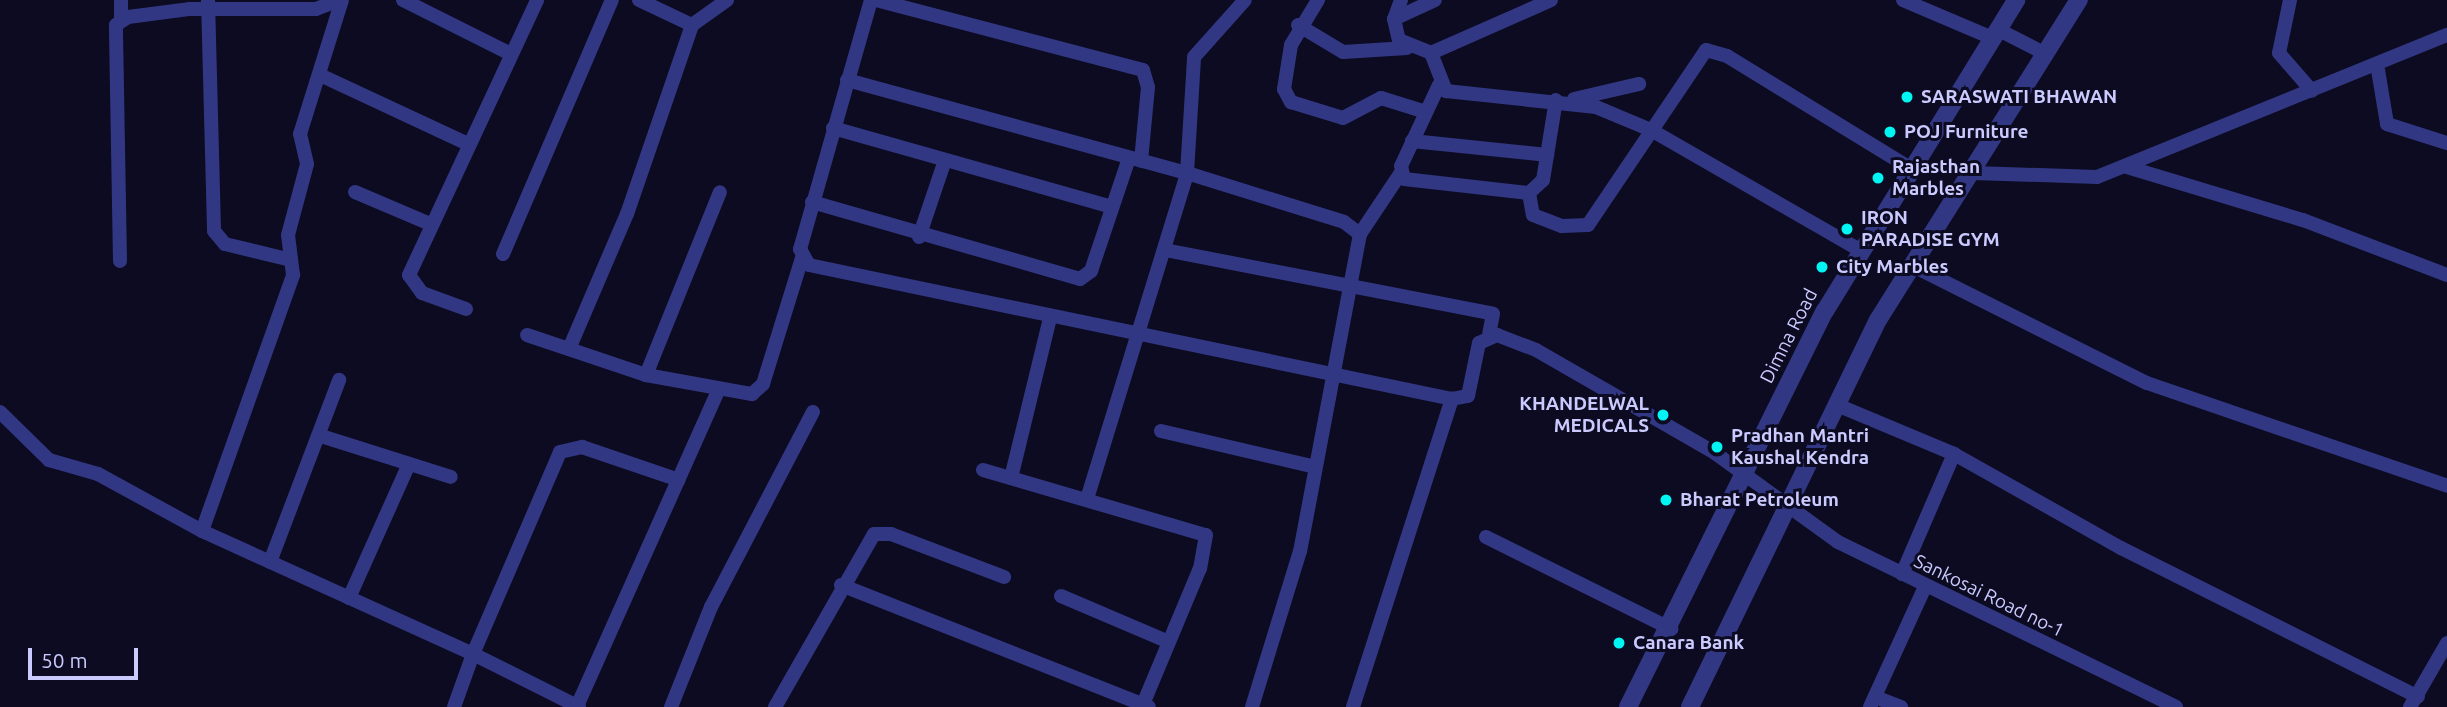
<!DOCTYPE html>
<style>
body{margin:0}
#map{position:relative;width:2447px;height:707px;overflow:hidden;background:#0c0b21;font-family:Ubuntu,sans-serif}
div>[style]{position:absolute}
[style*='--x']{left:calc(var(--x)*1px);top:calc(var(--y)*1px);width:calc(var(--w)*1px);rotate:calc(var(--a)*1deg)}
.minor>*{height:14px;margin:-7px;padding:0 7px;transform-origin:7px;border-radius:7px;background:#323784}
.tertiary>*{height:18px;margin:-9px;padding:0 9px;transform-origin:9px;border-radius:9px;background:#323784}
.dots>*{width:19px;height:19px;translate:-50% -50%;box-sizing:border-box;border:4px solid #0c0b21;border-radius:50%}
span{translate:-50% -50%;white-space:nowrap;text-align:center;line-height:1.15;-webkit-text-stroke:6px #0c0b21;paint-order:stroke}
.poi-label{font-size:19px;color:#cbcaff;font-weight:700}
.left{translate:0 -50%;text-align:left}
.right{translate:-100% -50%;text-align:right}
.street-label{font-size:19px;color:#cbcaff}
.scale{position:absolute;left:28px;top:648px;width:110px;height:32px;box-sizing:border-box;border:4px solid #cbcaff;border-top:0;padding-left:9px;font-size:21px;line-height:24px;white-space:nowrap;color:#cbcaff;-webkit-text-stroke:5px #0c0b21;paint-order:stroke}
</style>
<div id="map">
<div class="minor">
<i style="--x:121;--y:0;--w:19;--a:90"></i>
<i style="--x:208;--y:0;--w:231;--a:88.5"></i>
<i style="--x:214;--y:231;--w:17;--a:50"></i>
<i style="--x:225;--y:244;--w:68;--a:13.6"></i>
<i style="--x:403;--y:0;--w:121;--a:26.6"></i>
<i style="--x:639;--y:0;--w:59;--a:25.3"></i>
<i style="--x:871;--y:0;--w:259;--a:105.9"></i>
<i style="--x:800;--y:249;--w:18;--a:61"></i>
<i style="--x:809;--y:265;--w:657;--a:11.77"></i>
<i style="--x:1452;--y:399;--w:16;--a:-11"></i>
<i style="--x:1468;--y:396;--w:54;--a:-78.3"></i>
<i style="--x:1479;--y:343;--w:20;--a:-24"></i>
<i style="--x:1497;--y:335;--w:42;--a:21"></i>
<i style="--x:1536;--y:350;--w:207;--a:29.9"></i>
<i style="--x:1715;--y:453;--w:152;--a:35.9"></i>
<i style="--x:1838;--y:542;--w:376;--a:26"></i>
<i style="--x:876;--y:0;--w:276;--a:14.7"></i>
<i style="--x:1143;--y:70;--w:18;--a:74"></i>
<i style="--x:1148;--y:87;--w:74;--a:95.4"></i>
<i style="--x:1318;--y:0;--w:52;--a:121"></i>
<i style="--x:1291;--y:45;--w:45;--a:99"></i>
<i style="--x:1284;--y:89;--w:15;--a:62"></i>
<i style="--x:1291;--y:102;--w:54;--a:17.1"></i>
<i style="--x:1343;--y:118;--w:43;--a:-27.8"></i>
<i style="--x:1381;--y:98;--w:47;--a:17.3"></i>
<i style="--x:1401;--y:0;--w:20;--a:110"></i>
<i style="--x:1394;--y:19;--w:22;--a:77"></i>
<i style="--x:1399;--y:40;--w:35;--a:22"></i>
<i style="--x:1431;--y:53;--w:41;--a:68.5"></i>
<i style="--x:1446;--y:91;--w:151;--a:6.1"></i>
<i style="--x:1596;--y:107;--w:60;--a:22.7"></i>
<i style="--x:1651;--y:130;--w:241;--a:29.9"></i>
<i style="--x:1903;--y:0;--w:97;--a:23.1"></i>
<i style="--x:2290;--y:0;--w:54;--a:101.7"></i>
<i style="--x:2279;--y:53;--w:50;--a:49"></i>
<i style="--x:1394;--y:19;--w:45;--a:-24.9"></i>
<i style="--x:1298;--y:25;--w:52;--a:31"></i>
<i style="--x:1343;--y:52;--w:64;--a:-3.6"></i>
<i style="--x:1997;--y:29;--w:53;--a:27.1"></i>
<i style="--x:1431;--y:53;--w:131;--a:-23.8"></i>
<i style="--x:2377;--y:64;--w:61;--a:80.5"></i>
<i style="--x:2387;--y:124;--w:63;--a:17.6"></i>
<i style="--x:320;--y:75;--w:163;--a:25"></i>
<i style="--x:847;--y:80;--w:352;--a:15.3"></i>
<i style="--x:1187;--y:173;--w:164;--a:17.3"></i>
<i style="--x:1344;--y:222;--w:20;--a:37"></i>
<i style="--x:1360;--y:234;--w:323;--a:100.7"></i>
<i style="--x:1300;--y:551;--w:163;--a:107.1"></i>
<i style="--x:1439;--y:85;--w:89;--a:115.1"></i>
<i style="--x:1401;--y:166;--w:13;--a:77"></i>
<i style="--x:1404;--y:179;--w:126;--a:6.4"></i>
<i style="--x:1529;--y:193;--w:19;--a:-43"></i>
<i style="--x:1543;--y:180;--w:81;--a:-80.8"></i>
<i style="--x:1574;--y:99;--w:67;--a:-13"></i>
<i style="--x:833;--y:128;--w:290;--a:15.8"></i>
<i style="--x:1412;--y:141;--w:136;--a:5.9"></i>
<i style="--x:2127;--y:167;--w:184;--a:16.8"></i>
<i style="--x:2303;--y:220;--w:154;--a:20.9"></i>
<i style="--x:1973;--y:173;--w:124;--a:1.8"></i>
<i style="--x:2097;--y:177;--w:378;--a:-22.1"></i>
<i style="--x:355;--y:192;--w:82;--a:23.1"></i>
<i style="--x:1529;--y:193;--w:22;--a:80"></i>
<i style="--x:1533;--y:215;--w:31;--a:21"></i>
<i style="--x:1562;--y:226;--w:26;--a:-2"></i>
<i style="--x:1588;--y:225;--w:211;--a:-56"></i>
<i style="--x:1706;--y:50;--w:22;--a:16"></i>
<i style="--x:1727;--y:56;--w:215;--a:31.5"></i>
<i style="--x:812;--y:202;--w:279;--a:16"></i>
<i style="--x:1080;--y:279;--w:14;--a:-36"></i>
<i style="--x:1091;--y:271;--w:119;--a:-71.4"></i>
<i style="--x:1360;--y:234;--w:72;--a:-56.3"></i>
<i style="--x:919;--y:237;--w:81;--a:-71.3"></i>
<i style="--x:1165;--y:250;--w:334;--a:11"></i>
<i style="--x:1493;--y:314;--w:20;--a:101"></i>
<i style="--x:503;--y:254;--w:276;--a:-66.8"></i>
<i style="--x:120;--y:261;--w:236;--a:-91"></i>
<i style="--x:116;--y:25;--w:14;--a:-34"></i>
<i style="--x:128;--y:17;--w:63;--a:-7.4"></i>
<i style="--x:190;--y:9;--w:126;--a:0"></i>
<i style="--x:316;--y:9;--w:26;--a:-21"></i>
<i style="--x:1915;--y:267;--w:259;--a:26.6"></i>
<i style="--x:2147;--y:383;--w:317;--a:18.9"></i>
<i style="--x:466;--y:309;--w:47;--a:-160"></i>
<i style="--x:422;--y:293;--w:22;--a:-126"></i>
<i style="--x:409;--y:275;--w:303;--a:-65"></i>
<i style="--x:527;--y:335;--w:126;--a:18.6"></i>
<i style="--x:646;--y:375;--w:108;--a:10.2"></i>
<i style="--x:752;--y:394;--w:15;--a:-42"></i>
<i style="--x:763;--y:384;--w:132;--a:-72.8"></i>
<i style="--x:569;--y:349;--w:147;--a:-66.8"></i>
<i style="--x:627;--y:214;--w:200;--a:-71"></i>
<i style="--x:692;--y:25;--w:43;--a:-35.5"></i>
<i style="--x:646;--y:375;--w:197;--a:-68"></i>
<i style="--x:1837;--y:405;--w:127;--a:22.7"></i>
<i style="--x:1954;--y:454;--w:192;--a:29.4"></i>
<i style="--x:2121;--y:548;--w:332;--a:26.6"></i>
<i style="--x:0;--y:412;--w:69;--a:44.4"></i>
<i style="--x:49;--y:460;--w:51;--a:15.9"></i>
<i style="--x:98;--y:474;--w:119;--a:28.7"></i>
<i style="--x:202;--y:531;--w:298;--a:24.4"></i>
<i style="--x:473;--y:654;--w:56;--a:109.7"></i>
<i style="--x:1161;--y:431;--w:155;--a:13.1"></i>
<i style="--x:321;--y:436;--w:136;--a:17.5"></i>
<i style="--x:983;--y:470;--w:232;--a:16.3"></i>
<i style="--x:1206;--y:535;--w:34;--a:100"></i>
<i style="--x:1200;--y:568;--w:147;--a:112.7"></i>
<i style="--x:1011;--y:478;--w:165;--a:-76.3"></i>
<i style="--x:1087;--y:499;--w:341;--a:-72.9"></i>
<i style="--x:1187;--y:173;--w:116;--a:-86.5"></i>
<i style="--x:1194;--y:57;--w:76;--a:-48.2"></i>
<i style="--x:202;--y:531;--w:272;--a:-70.4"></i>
<i style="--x:293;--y:275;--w:40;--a:-97.1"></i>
<i style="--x:288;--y:235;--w:73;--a:-75"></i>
<i style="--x:307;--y:164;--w:31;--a:-103"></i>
<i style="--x:300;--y:134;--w:140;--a:-72.6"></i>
<i style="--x:1486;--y:537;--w:207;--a:26.4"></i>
<i style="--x:270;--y:562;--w:195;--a:-69.2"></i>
<i style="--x:1902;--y:574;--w:131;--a:-66.6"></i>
<i style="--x:841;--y:585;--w:331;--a:21.6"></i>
<i style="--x:1061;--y:596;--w:117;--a:23.1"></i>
<i style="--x:349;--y:598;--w:147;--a:-65.9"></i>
<i style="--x:1875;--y:697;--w:28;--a:21"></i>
<i style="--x:578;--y:704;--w:343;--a:-65.9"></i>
<i style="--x:579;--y:707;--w:119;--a:-153.4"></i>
<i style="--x:473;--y:654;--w:220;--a:-66.7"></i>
<i style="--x:560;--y:452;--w:23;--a:-13"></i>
<i style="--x:582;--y:447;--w:102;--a:18.8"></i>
<i style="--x:671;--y:707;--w:108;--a:-68.2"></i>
<i style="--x:711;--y:607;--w:220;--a:-62.4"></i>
<i style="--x:775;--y:707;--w:199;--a:-60.2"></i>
<i style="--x:874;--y:534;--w:17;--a:0"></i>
<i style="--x:891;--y:534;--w:121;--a:20.8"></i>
<i style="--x:1353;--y:707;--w:324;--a:-72.2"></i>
<i style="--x:1870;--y:707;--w:132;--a:-65.4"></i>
<i style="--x:2410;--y:707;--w:74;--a:-60"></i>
</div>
<div class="tertiary">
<i style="--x:1628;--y:707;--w:442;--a:-63.6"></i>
<i style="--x:1825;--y:311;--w:365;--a:-58.4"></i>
<i style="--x:1690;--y:707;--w:430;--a:-64.1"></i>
<i style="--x:1878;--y:320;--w:378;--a:-57.9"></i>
</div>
<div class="dots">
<i style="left:1907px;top:97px;background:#00f5f3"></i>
<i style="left:1890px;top:132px;background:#00f5f3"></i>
<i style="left:1878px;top:178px;background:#00f5f3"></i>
<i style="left:1847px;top:229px;background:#00f5f3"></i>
<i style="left:1822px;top:267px;background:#00f5f3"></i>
<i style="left:1663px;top:415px;background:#00f5f3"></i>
<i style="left:1717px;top:447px;background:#00f5f3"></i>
<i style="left:1666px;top:500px;background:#00f5f3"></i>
<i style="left:1619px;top:643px;background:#00f5f3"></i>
</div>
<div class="poi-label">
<span class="left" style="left:1921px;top:97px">SARASWATI BHAWAN</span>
<span class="left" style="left:1904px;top:132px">POJ Furniture</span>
<span class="left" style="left:1892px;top:178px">Rajasthan<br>Marbles</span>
<span class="left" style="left:1861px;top:229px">IRON<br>PARADISE GYM</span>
<span class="left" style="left:1836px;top:267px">City Marbles</span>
<span class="right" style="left:1649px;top:415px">KHANDELWAL<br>MEDICALS</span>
<span class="left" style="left:1731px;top:447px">Pradhan Mantri<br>Kaushal Kendra</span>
<span class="left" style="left:1680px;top:500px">Bharat Petroleum</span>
<span class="left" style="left:1633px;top:643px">Canara Bank</span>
</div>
<div class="street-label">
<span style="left:1789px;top:336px;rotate:-63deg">Dimna Road</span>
<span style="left:1989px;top:596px;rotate:26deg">Sankosai Road no-1</span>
</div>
<div class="scale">50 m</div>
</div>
